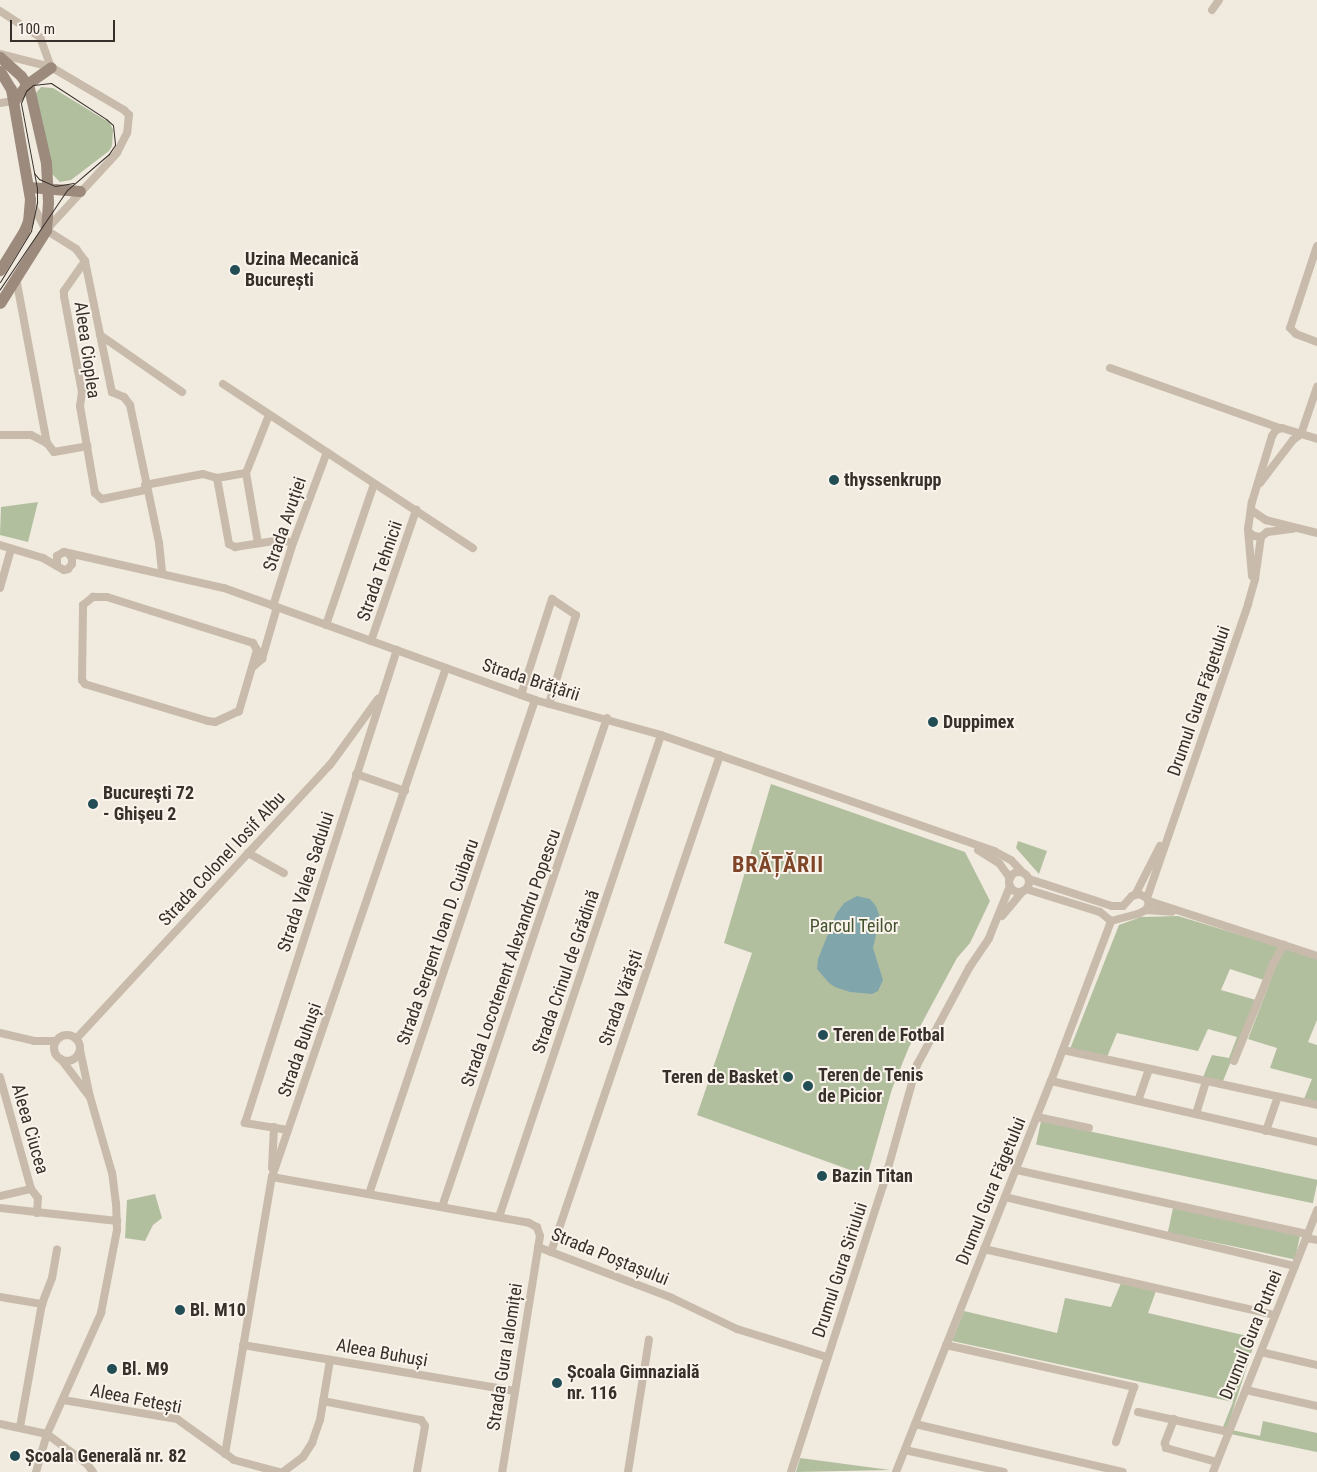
<!DOCTYPE html>
<meta charset="utf-8">
<style>
body{margin:0}
#map{position:relative;width:1317px;height:1472px;overflow:hidden;background:#f1eadf;font-family:"Roboto Condensed",sans-serif}
div>[style]{position:absolute}
[style*='--x']{left:calc(var(--x)*1px);top:calc(var(--y)*1px);width:calc(var(--w)*1px);rotate:calc(var(--a)*1deg)}
.green>*{inset:0;background:#b2bf9f;transform-origin:0 0}
.water>*{inset:0;background:#80a6ac}
.street>*{height:8px;margin:-4px;padding:0 4px;transform-origin:4px;border-radius:4px;background:#c8bbab}
.street>.ring{margin:-4px;padding:0;box-sizing:content-box;background:none;border:8px solid #c8bbab;border-radius:50%}
.secondary>*{height:11px;margin:-5.5px;padding:0 5.5px;transform-origin:5.5px;border-radius:5.5px;background:#9c8a7d}
.tram>*{height:1px;margin:-0.5px;padding:0 0.5px;transform-origin:0.5px;border-radius:0.5px;background:#362f2a}
.dots>*{width:14px;height:14px;translate:-50% -50%;box-sizing:border-box;border:2px solid #f9f3eb;border-radius:50%}
span{translate:-50% -50%;white-space:nowrap;text-align:center;line-height:1.15;-webkit-text-stroke:4px #f9f3eb;paint-order:stroke}
.poi-label{font-size:18px;color:#362f2a;font-weight:700}
.left{translate:0 -50%;text-align:left}
.right{translate:-100% -50%;text-align:right}
.street-label{font-size:18px;color:#362f2a}
.park-label{font-size:18px;color:#43532f}
.district-label{font-size:22px;color:#7f4529;font-weight:700;letter-spacing:1px}
.scale{position:absolute;left:10px;top:20px;width:105px;height:22px;box-sizing:border-box;border:2px solid #362f2a;border-top:0;padding-left:6px;font-size:15px;line-height:18px;white-space:nowrap;color:#362f2a;-webkit-text-stroke:4px #f9f3eb;paint-order:stroke}
</style>
<div id="map">
<div class="green">
<i style="clip-path:polygon(41px 87px,53px 88px,110px 123px,113px 130px,112px 146px,109px 151px,71px 180px,60px 182px,51px 173px,35px 94px)"></i>
<i style="clip-path:polygon(38px 502px,28px 542px,0 535px,1px 507px)"></i>
<i style="clip-path:polygon(771px 784px,965px 852px,990px 901px,970px 943px,957px 958px,909px 1047px,892px 1089px,867px 1176px,697px 1115px,752px 953px,724px 943px)"></i>
<i style="clip-path:polygon(1018px 841px,1047px 851px,1039px 874px,1016px 848px)"></i>
<i style="clip-path:polygon(1178px 916px,1317px 958px,1317px 1020px,1308px 1042px,1317px 1045px,1317px 1102px,1304px 1099px,1312px 1079px,1270px 1068px,1277px 1048px,1248px 1039px,1270px 982px,1230px 969px,1221px 990px,1256px 1000px,1223px 1081px,1203px 1077px,1212px 1055px,1229px 1058px,1237px 1037px,1208px 1029px,1198px 1051px,1117px 1033px,1107px 1057px,1070px 1049px,1119px 925px,1141px 917px)"></i>
<i style="left:1041px;top:1121px;width:283px;height:24px;rotate:12deg"></i>
<i style="clip-path:polygon(155px 1194px,162px 1218px,153px 1225px,145px 1241px,125px 1238px,127px 1200px)"></i>
<i style="left:1173px;top:1208px;width:130px;height:25px;rotate:12deg"></i>
<i style="clip-path:polygon(1121px 1283px,1156px 1291px,1148px 1313px,1256px 1338px,1227px 1429px,1260px 1436px,1263px 1421px,1317px 1433px,1317px 1452px,1221px 1432px,1233px 1402px,952px 1341px,964px 1311px,1057px 1333px,1065px 1298px,1111px 1307px)"></i>
<i style="clip-path:polygon(800px 1458px,890px 1470px,796px 1472px)"></i>
</div>
<div class="water">
<i style="clip-path:polygon(857px 896px,870px 899px,876px 906px,880px 917px,873px 948px,883px 980px,878px 991px,872px 994px,850px 992px,835px 987px,829px 983px,817px 969px,818px 959px,836px 914px,844px 903px)"></i>
</div>
<div class="street">
<i style="--x:1212;--y:10;--w:12;--a:-55"></i>
<i style="--x:0;--y:11;--w:48;--a:33"></i>
<i style="--x:40;--y:37;--w:32;--a:70"></i>
<i style="--x:0;--y:54;--w:53;--a:14.3"></i>
<i style="--x:51;--y:67;--w:85;--a:30.5"></i>
<i style="--x:124;--y:110;--w:7;--a:45"></i>
<i style="--x:129;--y:115;--w:18;--a:96"></i>
<i style="--x:127;--y:133;--w:22;--a:117"></i>
<i style="--x:117;--y:153;--w:105;--a:132.7"></i>
<i style="--x:0;--y:103;--w:14;--a:-8"></i>
<i style="--x:30;--y:200;--w:34;--a:62"></i>
<i style="--x:46;--y:230;--w:36;--a:32"></i>
<i style="--x:76;--y:249;--w:15;--a:53"></i>
<i style="--x:85;--y:261;--w:134;--a:78.4"></i>
<i style="--x:112;--y:392;--w:13;--a:23"></i>
<i style="--x:124;--y:397;--w:10;--a:53"></i>
<i style="--x:130;--y:405;--w:141;--a:78.1"></i>
<i style="--x:159;--y:543;--w:30;--a:84"></i>
<i style="--x:1317;--y:246;--w:86;--a:108.2"></i>
<i style="--x:1290;--y:328;--w:8;--a:45"></i>
<i style="--x:1296;--y:334;--w:22;--a:21"></i>
<i style="--x:85;--y:261;--w:37;--a:125"></i>
<i style="--x:64;--y:291;--w:5;--a:90"></i>
<i style="--x:64;--y:296;--w:98;--a:79.4"></i>
<i style="--x:82;--y:392;--w:14;--a:98"></i>
<i style="--x:80;--y:406;--w:88;--a:80.2"></i>
<i style="--x:95;--y:493;--w:9;--a:41"></i>
<i style="--x:102;--y:499;--w:45;--a:-11.6"></i>
<i style="--x:16;--y:278;--w:168;--a:79.4"></i>
<i style="--x:47;--y:443;--w:11;--a:52"></i>
<i style="--x:54;--y:452;--w:34;--a:-10"></i>
<i style="--x:100;--y:335;--w:100;--a:34.8"></i>
<i style="--x:1110;--y:368;--w:179;--a:19.5"></i>
<i style="--x:223;--y:384;--w:299;--a:33.3"></i>
<i style="--x:1301;--y:434;--w:50;--a:-71.2"></i>
<i style="--x:0;--y:435;--w:31;--a:0"></i>
<i style="--x:31;--y:435;--w:18;--a:27"></i>
<i style="--x:217;--y:478;--w:67;--a:79.7"></i>
<i style="--x:229;--y:544;--w:7;--a:27"></i>
<i style="--x:235;--y:547;--w:47;--a:-8.7"></i>
<i style="--x:281;--y:540;--w:12;--a:14"></i>
<i style="--x:1260;--y:483;--w:54;--a:-52.5"></i>
<i style="--x:1293;--y:440;--w:10;--a:-37"></i>
<i style="--x:145;--y:485;--w:59;--a:-10.7"></i>
<i style="--x:203;--y:474;--w:15;--a:16"></i>
<i style="--x:217;--y:478;--w:29;--a:-10"></i>
<i style="--x:1251;--y:510;--w:18;--a:34"></i>
<i style="--x:1266;--y:520;--w:53;--a:14.3"></i>
<i style="--x:1249;--y:532;--w:6;--a:39"></i>
<i style="--x:1254;--y:536;--w:7;--a:8"></i>
<i style="--x:1261;--y:537;--w:8;--a:-40"></i>
<i style="--x:1267;--y:532;--w:26;--a:-7"></i>
<i style="--x:258;--y:543;--w:71;--a:-99.7"></i>
<i style="--x:246;--y:473;--w:62;--a:-68.4"></i>
<i style="--x:0;--y:545;--w:45;--a:16.8"></i>
<i style="--x:43;--y:558;--w:24;--a:30"></i>
<i style="--x:64;--y:570;--w:4;--a:-14"></i>
<i style="--x:68;--y:569;--w:6;--a:-51"></i>
<i style="--x:72;--y:564;--w:6;--a:-90"></i>
<i style="--x:72;--y:558;--w:5;--a:-127"></i>
<i style="--x:57;--y:566;--w:10;--a:-90"></i>
<i style="--x:57;--y:556;--w:8;--a:-30"></i>
<i style="--x:64;--y:552;--w:164;--a:12.7"></i>
<i style="--x:224;--y:588;--w:331;--a:19.8"></i>
<i style="--x:535;--y:700;--w:131;--a:15.5"></i>
<i style="--x:661;--y:735;--w:353;--a:19.2"></i>
<i style="--x:994;--y:851;--w:19;--a:28"></i>
<i style="--x:1011;--y:860;--w:16;--a:47"></i>
<i style="--x:1252;--y:576;--w:47;--a:-94.9"></i>
<i style="--x:1248;--y:529;--w:27;--a:-82"></i>
<i style="--x:1252;--y:502;--w:69;--a:-73.1"></i>
<i style="--x:1272;--y:436;--w:7;--a:-56"></i>
<i style="--x:1276;--y:430;--w:6;--a:-18"></i>
<i style="--x:1282;--y:428;--w:37;--a:17"></i>
<i style="--x:0;--y:588;--w:41;--a:-74.2"></i>
<i style="--x:93;--y:597;--w:14;--a:0"></i>
<i style="--x:107;--y:597;--w:153;--a:17.5"></i>
<i style="--x:253;--y:643;--w:8;--a:60"></i>
<i style="--x:257;--y:650;--w:64;--a:106.4"></i>
<i style="--x:239;--y:711;--w:26;--a:155"></i>
<i style="--x:215;--y:722;--w:7;--a:-172"></i>
<i style="--x:208;--y:721;--w:128;--a:-163.3"></i>
<i style="--x:85;--y:684;--w:5;--a:-127"></i>
<i style="--x:82;--y:680;--w:75;--a:-89.2"></i>
<i style="--x:83;--y:605;--w:13;--a:-39"></i>
<i style="--x:273;--y:606;--w:66;--a:-72.4"></i>
<i style="--x:293;--y:543;--w:97;--a:-69.5"></i>
<i style="--x:326;--y:625;--w:149;--a:-71.2"></i>
<i style="--x:371;--y:641;--w:139;--a:-71"></i>
<i style="--x:254;--y:666;--w:11;--a:-41"></i>
<i style="--x:262;--y:659;--w:54;--a:-73.9"></i>
<i style="--x:521;--y:695;--w:101;--a:-72.1"></i>
<i style="--x:552;--y:599;--w:29;--a:34"></i>
<i style="--x:576;--y:615;--w:93;--a:106.9"></i>
<i style="--x:356;--y:774;--w:52;--a:19.1"></i>
<i style="--x:978;--y:850;--w:25;--a:32"></i>
<i style="--x:999;--y:863;--w:19;--a:54"></i>
<i style="--x:248;--y:853;--w:41;--a:29.1"></i>
<i class="ring" style="left:1009px;top:872px;width:12px;height:12px"></i>
<i style="--x:1026;--y:889;--w:77;--a:17.3"></i>
<i style="--x:1100;--y:912;--w:14;--a:39"></i>
<i style="--x:1111;--y:921;--w:28;--a:-15"></i>
<i style="--x:1138;--y:914;--w:9;--a:-27"></i>
<i style="--x:1146;--y:910;--w:7;--a:-63"></i>
<i style="--x:1149;--y:904;--w:6;--a:-108"></i>
<i style="--x:1147;--y:898;--w:9;--a:-153"></i>
<i style="--x:1139;--y:894;--w:7;--a:164"></i>
<i style="--x:1132;--y:896;--w:13;--a:132"></i>
<i style="--x:1123;--y:906;--w:11;--a:180"></i>
<i style="--x:1112;--y:906;--w:87;--a:-162"></i>
<i style="--x:1135;--y:895;--w:55;--a:-63"></i>
<i style="--x:1147;--y:898;--w:311;--a:-71"></i>
<i style="--x:1248;--y:604;--w:26;--a:-74"></i>
<i style="--x:1255;--y:579;--w:42;--a:-81.9"></i>
<i style="--x:1149;--y:901;--w:177;--a:18.1"></i>
<i style="--x:1146;--y:910;--w:26;--a:4"></i>
<i style="--x:1002;--y:916;--w:33;--a:-50"></i>
<i style="--x:0;--y:1033;--w:35;--a:13"></i>
<i style="--x:34;--y:1041;--w:22;--a:0"></i>
<i class="ring" style="left:54px;top:1035px;width:18px;height:18px"></i>
<i style="--x:76;--y:1039;--w:374;--a:-47.2"></i>
<i style="--x:330;--y:765;--w:82;--a:-54"></i>
<i style="--x:1063;--y:1050;--w:260;--a:12.2"></i>
<i style="--x:61;--y:1059;--w:46;--a:52.9"></i>
<i style="--x:1234;--y:1061;--w:107;--a:-68"></i>
<i style="--x:1274;--y:962;--w:20;--a:-60"></i>
<i style="--x:0;--y:1077;--w:116;--a:74.5"></i>
<i style="--x:31;--y:1189;--w:11;--a:52"></i>
<i style="--x:38;--y:1198;--w:15;--a:94"></i>
<i style="--x:1051;--y:1081;--w:273;--a:12.9"></i>
<i style="--x:1138;--y:1101;--w:34;--a:-71"></i>
<i style="--x:1196;--y:1114;--w:34;--a:-73"></i>
<i style="--x:1037;--y:1117;--w:53;--a:11.9"></i>
<i style="--x:288;--y:1130;--w:44;--a:-170.8"></i>
<i style="--x:245;--y:1123;--w:497;--a:-72.2"></i>
<i style="--x:1266;--y:1131;--w:36;--a:-71"></i>
<i style="--x:272;--y:1168;--w:41;--a:-87.2"></i>
<i style="--x:1016;--y:1170;--w:298;--a:12.4"></i>
<i style="--x:272;--y:1177;--w:261;--a:10.1"></i>
<i style="--x:529;--y:1223;--w:9;--a:27"></i>
<i style="--x:537;--y:1227;--w:9;--a:72"></i>
<i style="--x:540;--y:1236;--w:239;--a:99.1"></i>
<i style="--x:369;--y:1194;--w:521;--a:-71.43"></i>
<i style="--x:0;--y:1196;--w:32;--a:-13"></i>
<i style="--x:1005;--y:1197;--w:298;--a:13.4"></i>
<i style="--x:442;--y:1207;--w:516;--a:-71.35"></i>
<i style="--x:0;--y:1208;--w:118;--a:6.3"></i>
<i style="--x:499;--y:1217;--w:508;--a:-71.42"></i>
<i style="--x:1306;--y:1238;--w:11;--a:10"></i>
<i style="--x:538;--y:1247;--w:143;--a:20.8"></i>
<i style="--x:672;--y:1298;--w:72;--a:25.5"></i>
<i style="--x:737;--y:1329;--w:94;--a:17.3"></i>
<i style="--x:984;--y:1249;--w:298;--a:12.8"></i>
<i style="--x:551;--y:1252;--w:525;--a:-71.22"></i>
<i style="--x:0;--y:1297;--w:43;--a:9.5"></i>
<i style="--x:243;--y:1345;--w:276;--a:9.6"></i>
<i style="--x:946;--y:1345;--w:193;--a:12.6"></i>
<i style="--x:1134;--y:1387;--w:58;--a:108.1"></i>
<i style="--x:1261;--y:1352;--w:57;--a:13.1"></i>
<i style="--x:1246;--y:1390;--w:73;--a:12.7"></i>
<i style="--x:63;--y:1400;--w:116;--a:9.5"></i>
<i style="--x:177;--y:1419;--w:70;--a:35.7"></i>
<i style="--x:234;--y:1460;--w:47;--a:14.9"></i>
<i style="--x:323;--y:1401;--w:100;--a:11"></i>
<i style="--x:421;--y:1420;--w:7;--a:56"></i>
<i style="--x:425;--y:1426;--w:47;--a:99.9"></i>
<i style="--x:1138;--y:1412;--w:93;--a:12.4"></i>
<i style="--x:1174;--y:1419;--w:26;--a:111"></i>
<i style="--x:1165;--y:1443;--w:5;--a:79"></i>
<i style="--x:1166;--y:1448;--w:53;--a:15.4"></i>
<i style="--x:0;--y:1424;--w:48;--a:12"></i>
<i style="--x:47;--y:1434;--w:50;--a:36.9"></i>
<i style="--x:87;--y:1464;--w:10;--a:53"></i>
<i style="--x:915;--y:1424;--w:213;--a:13"></i>
<i style="--x:20;--y:1427;--w:125;--a:-79.9"></i>
<i style="--x:42;--y:1304;--w:28;--a:-69"></i>
<i style="--x:52;--y:1278;--w:29;--a:-80"></i>
<i style="--x:905;--y:1450;--w:101;--a:12.5"></i>
<i style="--x:225;--y:1454;--w:281;--a:-80.4"></i>
<i style="--x:272;--y:1177;--w:538;--a:-71.13"></i>
<i style="--x:36;--y:1472;--w:40;--a:-74"></i>
<i style="--x:47;--y:1434;--w:133;--a:-65.9"></i>
<i style="--x:101;--y:1313;--w:85;--a:-79.1"></i>
<i style="--x:117;--y:1230;--w:26;--a:-92"></i>
<i style="--x:116;--y:1204;--w:31;--a:-97"></i>
<i style="--x:112;--y:1173;--w:79;--a:-106.1"></i>
<i style="--x:90;--y:1097;--w:48;--a:-102"></i>
<i style="--x:283;--y:1472;--w:25;--a:-37"></i>
<i style="--x:303;--y:1457;--w:17;--a:-57"></i>
<i style="--x:312;--y:1443;--w:24;--a:-71"></i>
<i style="--x:320;--y:1420;--w:61;--a:-80.5"></i>
<i style="--x:628;--y:1472;--w:134;--a:-81"></i>
<i style="--x:791;--y:1472;--w:300;--a:-72.2"></i>
<i style="--x:883;--y:1186;--w:126;--a:-74.3"></i>
<i style="--x:917;--y:1065;--w:110;--a:-61.8"></i>
<i style="--x:969;--y:968;--w:36;--a:-56"></i>
<i style="--x:989;--y:938;--w:56;--a:-68"></i>
<i style="--x:896;--y:1472;--w:421;--a:-68.4"></i>
<i style="--x:1051;--y:1081;--w:171;--a:-69.4"></i>
<i style="--x:1213;--y:1472;--w:282;--a:-68.3"></i>
</div>
<div class="secondary">
<i style="--x:0;--y:57;--w:28;--a:42"></i>
<i style="--x:21;--y:76;--w:14;--a:56"></i>
<i style="--x:29;--y:88;--w:77;--a:77.2"></i>
<i style="--x:46;--y:163;--w:39;--a:87"></i>
<i style="--x:48;--y:202;--w:28;--a:94"></i>
<i style="--x:46;--y:230;--w:86;--a:122.2"></i>
<i style="--x:0;--y:71;--w:21;--a:59"></i>
<i style="--x:11;--y:89;--w:112;--a:80.2"></i>
<i style="--x:30;--y:199;--w:22;--a:95"></i>
<i style="--x:28;--y:221;--w:11;--a:112"></i>
<i style="--x:24;--y:231;--w:46;--a:121.6"></i>
<i style="--x:14;--y:101;--w:21;--a:-53"></i>
<i style="--x:27;--y:84;--w:29;--a:-35"></i>
<i style="--x:29;--y:187;--w:51;--a:4.5"></i>
</div>
<div class="tram">
<i style="--x:34;--y:173;--w:8;--a:50"></i>
<i style="--x:39;--y:179;--w:17;--a:24"></i>
<i style="--x:55;--y:186;--w:19;--a:-9"></i>
<i style="--x:0;--y:282;--w:60;--a:-58.7"></i>
<i style="--x:31;--y:231;--w:30;--a:-78"></i>
<i style="--x:37;--y:202;--w:14;--a:-90"></i>
<i style="--x:37;--y:188;--w:86;--a:-100.7"></i>
<i style="--x:21;--y:103;--w:13;--a:-67"></i>
<i style="--x:26;--y:91;--w:9;--a:-41"></i>
<i style="--x:33;--y:85;--w:18;--a:-6"></i>
<i style="--x:51;--y:83;--w:66;--a:33.2"></i>
<i style="--x:106;--y:119;--w:9;--a:41"></i>
<i style="--x:113;--y:125;--w:20;--a:84"></i>
<i style="--x:115;--y:145;--w:11;--a:124"></i>
<i style="--x:109;--y:154;--w:55;--a:139.4"></i>
<i style="--x:67;--y:190;--w:120;--a:124.1"></i>
</div>
<div class="dots">
<i style="left:235px;top:270px;background:#224d55"></i>
<i style="left:834px;top:480px;background:#224d55"></i>
<i style="left:933px;top:722px;background:#224d55"></i>
<i style="left:93px;top:804px;background:#224d55"></i>
<i style="left:823px;top:1035px;background:#224d55"></i>
<i style="left:788px;top:1077px;background:#224d55"></i>
<i style="left:808px;top:1086px;background:#224d55"></i>
<i style="left:822px;top:1176px;background:#224d55"></i>
<i style="left:180px;top:1310px;background:#224d55"></i>
<i style="left:112px;top:1369px;background:#224d55"></i>
<i style="left:557px;top:1383px;background:#224d55"></i>
<i style="left:15px;top:1456px;background:#224d55"></i>
</div>
<div class="poi-label">
<span class="left" style="left:245px;top:270px">Uzina Mecanică<br>București</span>
<span class="left" style="left:844px;top:480px">thyssenkrupp</span>
<span class="left" style="left:943px;top:722px">Duppimex</span>
<span class="left" style="left:103px;top:804px">Bucureşti 72<br>- Ghişeu 2</span>
<span class="left" style="left:833px;top:1035px">Teren de Fotbal</span>
<span class="left" style="left:818px;top:1086px">Teren de Tenis<br>de Picior</span>
<span class="right" style="left:778px;top:1077px">Teren de Basket</span>
<span class="left" style="left:832px;top:1176px">Bazin Titan</span>
<span class="left" style="left:190px;top:1310px">Bl. M10</span>
<span class="left" style="left:122px;top:1369px">Bl. M9</span>
<span class="left" style="left:567px;top:1383px">Școala Gimnazială<br>nr. 116</span>
<span class="left" style="left:25px;top:1456px">Școala Generală nr. 82</span>
</div>
<div class="street-label">
<span style="left:87px;top:350px;rotate:82deg">Aleea Cioplea</span>
<span style="left:285px;top:524px;rotate:-71deg">Strada Avuției</span>
<span style="left:380px;top:571px;rotate:-71deg">Strada Tehnicii</span>
<span style="left:531px;top:680px;rotate:18deg">Strada Brățării</span>
<span style="left:1199px;top:701px;rotate:-71deg">Drumul Gura Făgetului</span>
<span style="left:222px;top:859px;rotate:-47deg">Strada Colonel Iosif Albu</span>
<span style="left:306px;top:882px;rotate:-72deg">Strada Valea Sadului</span>
<span style="left:438px;top:942px;rotate:-71deg">Strada Sergent Ioan D. Cuibaru</span>
<span style="left:511px;top:958px;rotate:-71deg">Strada Locotenent Alexandru Popescu</span>
<span style="left:566px;top:972px;rotate:-71deg">Strada Crinul de Grădină</span>
<span style="left:621px;top:998px;rotate:-71deg">Strada Vărăști</span>
<span style="left:300px;top:1050px;rotate:-71deg">Strada Buhuși</span>
<span style="left:30px;top:1129px;rotate:74deg">Aleea Ciucea</span>
<span style="left:991px;top:1191px;rotate:-68deg">Drumul Gura Făgetului</span>
<span style="left:610px;top:1257px;rotate:22deg">Strada Poștașului</span>
<span style="left:840px;top:1270px;rotate:-72deg">Drumul Gura Siriului</span>
<span style="left:1251px;top:1335px;rotate:-68deg">Drumul Gura Putnei</span>
<span style="left:382px;top:1353px;rotate:10deg">Aleea Buhuși</span>
<span style="left:505px;top:1357px;rotate:-81deg">Strada Gura Ialomiței</span>
<span style="left:136px;top:1399px;rotate:11deg">Aleea Fetești</span>
</div>
<div class="park-label">
<span style="left:854px;top:926px">Parcul Teilor</span>
</div>
<div class="district-label">
<span style="left:778px;top:865px">BRĂȚĂRII</span>
</div>
<div class="scale">100 m</div>
</div>
